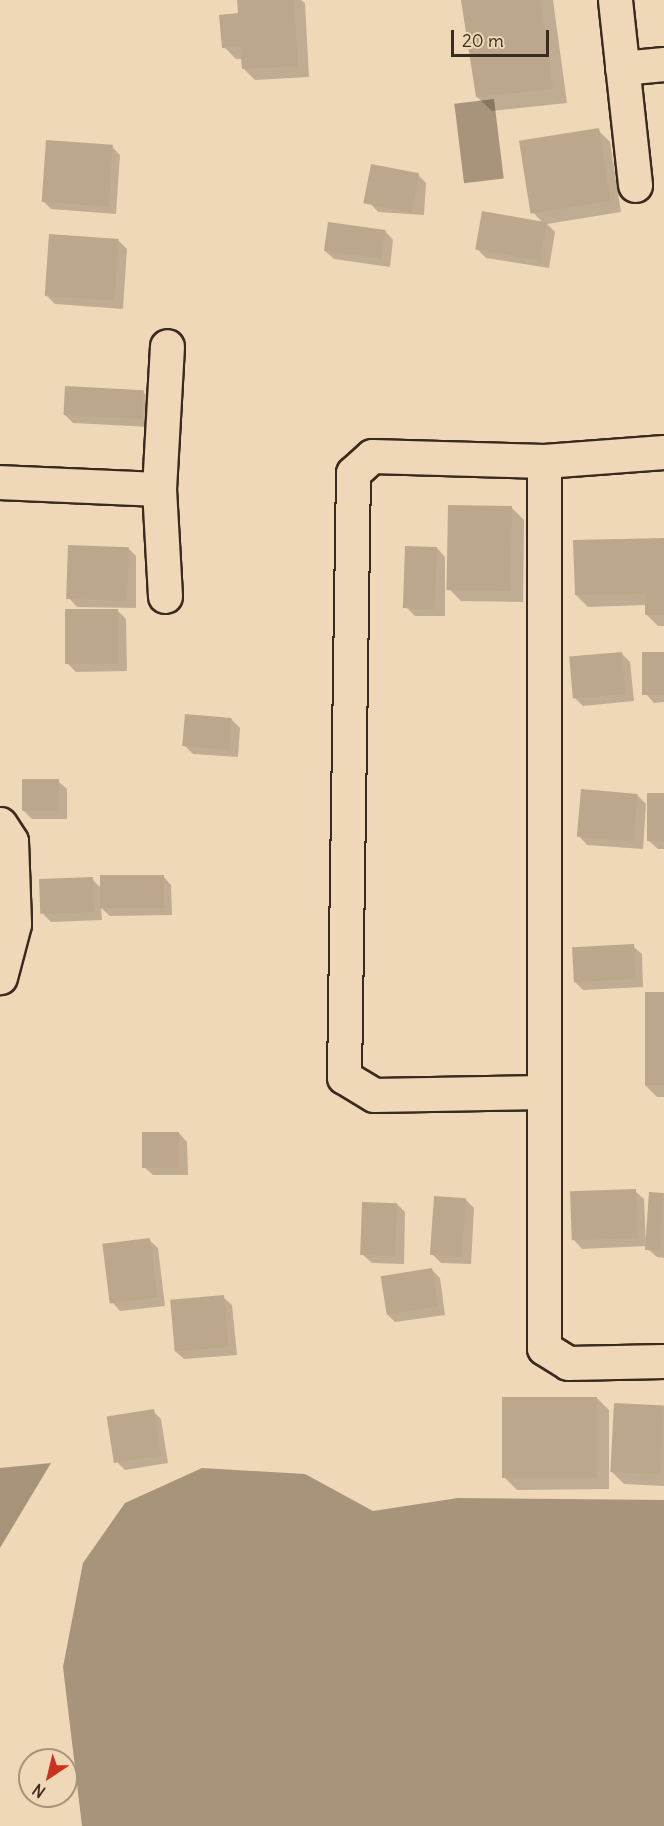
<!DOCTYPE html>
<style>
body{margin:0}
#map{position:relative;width:664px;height:1826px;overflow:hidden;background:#efd8b7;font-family:Delius,sans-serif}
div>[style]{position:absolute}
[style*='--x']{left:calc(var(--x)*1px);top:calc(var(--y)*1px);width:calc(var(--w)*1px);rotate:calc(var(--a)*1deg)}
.water>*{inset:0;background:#a8947b;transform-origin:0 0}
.shadow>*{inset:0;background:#0003}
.building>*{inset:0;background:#bda78c;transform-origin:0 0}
.roads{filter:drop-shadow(2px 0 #3b2a1e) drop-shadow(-2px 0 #3b2a1e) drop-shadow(0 2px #3b2a1e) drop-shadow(0 -2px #3b2a1e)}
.minor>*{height:33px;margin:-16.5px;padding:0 16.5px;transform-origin:16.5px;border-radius:16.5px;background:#efd8b7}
span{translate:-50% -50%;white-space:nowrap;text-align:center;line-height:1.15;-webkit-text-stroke:4.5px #efd8b7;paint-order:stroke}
.north{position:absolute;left:18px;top:1748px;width:60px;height:60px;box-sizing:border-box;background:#efd8b7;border:2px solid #a7927a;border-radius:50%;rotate:215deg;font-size:16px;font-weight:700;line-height:24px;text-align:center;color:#3b2a1e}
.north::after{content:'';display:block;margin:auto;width:21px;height:27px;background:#c8321e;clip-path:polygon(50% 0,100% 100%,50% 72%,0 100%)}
.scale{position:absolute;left:451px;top:30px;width:98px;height:27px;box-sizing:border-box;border:3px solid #3b2a1e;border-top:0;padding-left:8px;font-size:18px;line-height:21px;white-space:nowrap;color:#3b2a1e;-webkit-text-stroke:4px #efd8b7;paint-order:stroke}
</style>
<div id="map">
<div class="water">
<i style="left:494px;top:99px;width:80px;height:40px;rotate:83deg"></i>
<i style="clip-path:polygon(51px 1463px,0 1548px,0 1468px)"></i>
<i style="clip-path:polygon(202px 1468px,305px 1474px,373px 1511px,458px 1498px,664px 1500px,664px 1826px,82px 1826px,63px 1667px,83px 1563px,125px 1503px)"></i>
</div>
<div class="shadow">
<i style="clip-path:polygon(239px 0,301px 0,305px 3px,309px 77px,255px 80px,243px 68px,243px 59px,236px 59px,224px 47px,240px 15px)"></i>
<i style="clip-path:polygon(463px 0,553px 0,567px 103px,492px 111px,477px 97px)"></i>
<i style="clip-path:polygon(598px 130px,610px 142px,621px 212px,547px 224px,555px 232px,549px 268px,486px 258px,477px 249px,543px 223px,533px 212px)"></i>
<i style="clip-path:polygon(112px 147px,120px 155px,116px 214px,51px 209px,43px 201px)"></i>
<i style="clip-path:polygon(418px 175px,426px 183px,424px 215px,378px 212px,370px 203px)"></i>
<i style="clip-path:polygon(385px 231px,393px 240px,390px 267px,334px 259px,325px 251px)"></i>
<i style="clip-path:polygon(119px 241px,127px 249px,123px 309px,55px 304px,47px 296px)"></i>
<i style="clip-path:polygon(143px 392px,151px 400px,150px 427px,73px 423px,65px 415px)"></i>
<i style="clip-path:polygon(512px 508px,524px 520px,523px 602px,461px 601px,449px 589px)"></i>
<i style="clip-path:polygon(664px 540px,664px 626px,658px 626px,646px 614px,646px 605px,588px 607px,576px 595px)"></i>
<i style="clip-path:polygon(128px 548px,136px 556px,136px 608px,77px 607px,69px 598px)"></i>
<i style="clip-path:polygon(437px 548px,445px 557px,445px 616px,415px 616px,406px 607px)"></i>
<i style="clip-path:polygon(118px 611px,126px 619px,127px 671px,76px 672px,68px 664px)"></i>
<i style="clip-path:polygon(664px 653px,664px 702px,654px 703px,646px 694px)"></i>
<i style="clip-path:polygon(622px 654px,630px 662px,634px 701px,583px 706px,575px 698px)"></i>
<i style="clip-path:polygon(231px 719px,240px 728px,238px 757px,193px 754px,185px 746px)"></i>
<i style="clip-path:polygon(58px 781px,67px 789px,67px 819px,32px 819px,24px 811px)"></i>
<i style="clip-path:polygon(664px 794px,664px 849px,658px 849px,649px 841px)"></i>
<i style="clip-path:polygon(637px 795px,646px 804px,643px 849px,587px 845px,579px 836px)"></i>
<i style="clip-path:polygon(163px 876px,171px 885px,172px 915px,110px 916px,101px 908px,102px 920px,51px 922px,43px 914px,92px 879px,101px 888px)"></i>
<i style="clip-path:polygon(633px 946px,642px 954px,643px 987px,583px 990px,575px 982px)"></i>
<i style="clip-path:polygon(664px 993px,664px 1097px,657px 1097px,645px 1085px)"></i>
<i style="clip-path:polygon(179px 1133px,187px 1142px,188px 1175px,153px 1175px,144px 1167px)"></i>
<i style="clip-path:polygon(635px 1191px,644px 1199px,646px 1246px,582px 1249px,574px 1240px)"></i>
<i style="clip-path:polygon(664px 1195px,664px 1258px,657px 1257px,648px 1249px)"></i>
<i style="clip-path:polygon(465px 1199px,474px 1208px,471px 1264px,441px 1263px,432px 1254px)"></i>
<i style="clip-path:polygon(397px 1204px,405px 1212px,404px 1264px,372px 1263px,363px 1255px)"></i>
<i style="clip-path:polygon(149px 1240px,158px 1248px,165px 1306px,120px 1311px,112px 1302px)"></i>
<i style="clip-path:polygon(432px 1270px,440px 1278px,445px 1315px,395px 1322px,387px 1314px)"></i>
<i style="clip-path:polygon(223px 1297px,232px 1305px,237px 1355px,184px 1359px,175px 1351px)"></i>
<i style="clip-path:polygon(597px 1398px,609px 1410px,609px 1489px,517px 1490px,505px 1478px)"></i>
<i style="clip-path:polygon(664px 1407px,664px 1486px,624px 1484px,612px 1472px)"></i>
<i style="clip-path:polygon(153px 1411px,161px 1419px,168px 1463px,125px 1470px,117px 1462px)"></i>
</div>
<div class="building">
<i style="clip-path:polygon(237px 0,294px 0,298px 66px,242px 69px,240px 46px,222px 48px,219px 15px,238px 13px)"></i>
<i style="clip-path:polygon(461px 0,541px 0,553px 89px,476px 97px)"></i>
<i style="left:599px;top:128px;width:74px;height:81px;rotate:81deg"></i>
<i style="left:46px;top:140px;width:67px;height:62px;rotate:4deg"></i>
<i style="left:371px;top:164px;width:49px;height:40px;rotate:11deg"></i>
<i style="left:482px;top:211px;width:66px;height:39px;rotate:10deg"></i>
<i style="left:328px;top:222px;width:58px;height:29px;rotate:8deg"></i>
<i style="left:49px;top:234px;width:70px;height:62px;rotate:4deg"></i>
<i style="left:65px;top:386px;width:79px;height:29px;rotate:3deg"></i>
<i style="left:448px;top:505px;width:64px;height:85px;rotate:1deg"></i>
<i style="clip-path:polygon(664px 538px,664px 615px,645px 615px,645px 594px,575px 595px,573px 540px)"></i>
<i style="left:68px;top:545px;width:61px;height:54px;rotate:2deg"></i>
<i style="left:405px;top:546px;width:32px;height:62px;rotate:2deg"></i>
<i style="left:65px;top:609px;width:53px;height:55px"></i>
<i style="left:622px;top:652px;width:42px;height:53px;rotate:85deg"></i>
<i style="left:642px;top:652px;width:22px;height:43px"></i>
<i style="left:185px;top:714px;width:47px;height:32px;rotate:5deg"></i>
<i style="left:59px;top:779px;width:32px;height:37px;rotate:90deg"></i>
<i style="left:581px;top:789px;width:57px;height:48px;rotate:5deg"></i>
<i style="left:647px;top:793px;width:17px;height:48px"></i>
<i style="left:164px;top:875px;width:33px;height:64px;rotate:90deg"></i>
<i style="left:93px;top:877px;width:35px;height:54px;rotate:88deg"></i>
<i style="left:634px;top:944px;width:35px;height:62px;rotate:87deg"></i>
<i style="left:645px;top:992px;width:19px;height:93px"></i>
<i style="left:142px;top:1132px;width:37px;height:36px"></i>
<i style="left:636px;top:1189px;width:49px;height:66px;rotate:88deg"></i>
<i style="left:649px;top:1192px;width:15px;height:58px;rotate:4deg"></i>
<i style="left:434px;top:1196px;width:32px;height:59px;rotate:4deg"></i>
<i style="left:362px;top:1202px;width:35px;height:53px;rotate:2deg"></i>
<i style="left:150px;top:1238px;width:60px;height:48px;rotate:83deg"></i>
<i style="left:432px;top:1268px;width:39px;height:52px;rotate:81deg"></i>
<i style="left:224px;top:1295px;width:52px;height:54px;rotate:85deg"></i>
<i style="left:502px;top:1397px;width:95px;height:81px"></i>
<i style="left:614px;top:1403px;width:50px;height:69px;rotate:3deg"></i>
<i style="left:154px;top:1409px;width:47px;height:48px;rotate:81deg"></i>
</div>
<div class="roads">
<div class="minor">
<i style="--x:615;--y:0;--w:186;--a:83.8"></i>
<i style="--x:622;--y:68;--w:42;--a:-5.4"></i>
<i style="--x:544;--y:461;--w:887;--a:90"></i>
<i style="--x:544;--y:1348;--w:28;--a:32"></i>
<i style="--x:568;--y:1363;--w:96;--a:-1.2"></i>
<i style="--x:0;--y:482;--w:159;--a:2.5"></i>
<i style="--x:165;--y:596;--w:107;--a:-93.2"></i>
<i style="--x:159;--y:489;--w:143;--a:-86.8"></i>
<i style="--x:0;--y:824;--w:20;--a:57"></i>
<i style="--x:11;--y:841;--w:83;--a:87.9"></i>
<i style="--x:14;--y:924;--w:55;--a:104.8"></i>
<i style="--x:543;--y:1092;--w:169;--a:179"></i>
<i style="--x:374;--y:1095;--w:35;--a:-149"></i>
<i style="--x:344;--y:1077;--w:604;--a:-89.15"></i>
<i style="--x:353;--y:473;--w:25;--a:-42"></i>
<i style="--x:372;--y:456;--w:172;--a:1.7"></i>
<i style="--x:544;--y:461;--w:120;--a:-4.3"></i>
</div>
</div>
<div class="north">N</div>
<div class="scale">20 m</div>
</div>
